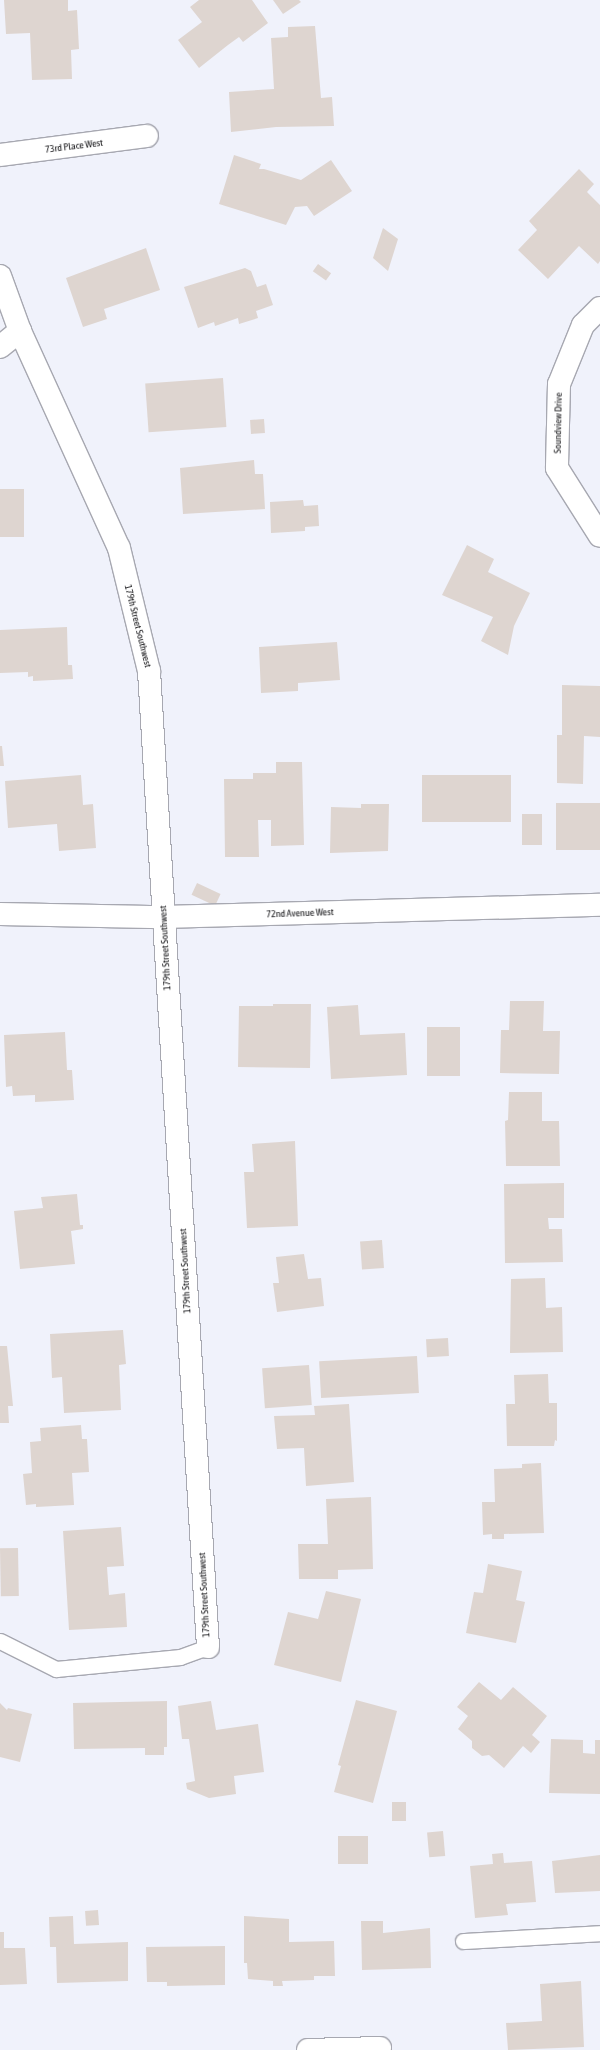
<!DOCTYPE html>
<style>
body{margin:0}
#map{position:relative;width:600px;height:2050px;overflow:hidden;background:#f0f2fb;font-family:"Asap Condensed",sans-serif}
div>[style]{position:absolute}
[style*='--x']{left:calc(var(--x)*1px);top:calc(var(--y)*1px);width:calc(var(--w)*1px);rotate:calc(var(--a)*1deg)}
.building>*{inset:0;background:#ded5d0;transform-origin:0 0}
.roads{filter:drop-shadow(1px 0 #a7a8b1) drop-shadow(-1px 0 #a7a8b1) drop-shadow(0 1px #a7a8b1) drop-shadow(0 -1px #a7a8b1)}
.service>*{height:15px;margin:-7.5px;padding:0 7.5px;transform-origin:7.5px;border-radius:7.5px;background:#fff}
.minor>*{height:22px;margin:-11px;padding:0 11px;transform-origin:11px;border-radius:11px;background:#fff}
span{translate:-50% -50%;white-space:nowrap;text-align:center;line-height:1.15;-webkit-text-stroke:4px #fff;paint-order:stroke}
.street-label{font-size:10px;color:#0c0c0f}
</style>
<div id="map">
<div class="building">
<i style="clip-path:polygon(4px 0,68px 0,68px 11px,77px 10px,79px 49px,71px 50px,72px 79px,32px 80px,30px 33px,6px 34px)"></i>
<i style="clip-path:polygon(199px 0,252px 0,268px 23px,243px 42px,239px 37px,228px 45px,199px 68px,178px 40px,202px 22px,190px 7px)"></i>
<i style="clip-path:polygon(273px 0,299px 0,301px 2px,283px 14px)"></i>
<i style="clip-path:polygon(315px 26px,321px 98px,332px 97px,334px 126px,276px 127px,231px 132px,229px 92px,274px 89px,271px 38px,288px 37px,288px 27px)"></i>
<i style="clip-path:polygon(234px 155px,261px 164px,259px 169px,264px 169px,301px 180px,331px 160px,352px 191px,314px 216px,307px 206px,295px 207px,286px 225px,219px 204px)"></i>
<i style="clip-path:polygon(579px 169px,594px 184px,587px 192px,600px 205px,600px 261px,598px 264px,579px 246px,548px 279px,518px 250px,537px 230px,529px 221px)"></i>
<i style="clip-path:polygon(383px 228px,398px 239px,388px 271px,373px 258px)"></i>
<i style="clip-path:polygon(146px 248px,160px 290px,104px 309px,107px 319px,83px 327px,66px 278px)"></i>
<i style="left:318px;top:264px;width:16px;height:9px;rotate:35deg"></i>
<i style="clip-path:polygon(245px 268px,251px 271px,257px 287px,266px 284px,273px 305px,256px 311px,258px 318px,239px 324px,238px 318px,215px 326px,214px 322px,198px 328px,184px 287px)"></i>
<i style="left:223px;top:378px;width:49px;height:78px;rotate:86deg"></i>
<i style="left:264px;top:419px;width:14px;height:14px;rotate:86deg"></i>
<i style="clip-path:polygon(254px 460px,255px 474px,263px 474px,265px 509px,183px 514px,180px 468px)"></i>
<i style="left:0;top:489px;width:24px;height:48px"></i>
<i style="clip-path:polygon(303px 500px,304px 506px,318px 505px,319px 526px,305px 527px,305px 531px,271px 533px,270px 502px)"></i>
<i style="clip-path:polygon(467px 545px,494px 559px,488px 572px,530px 593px,514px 626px,508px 655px,481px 641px,493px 617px,442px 595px)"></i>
<i style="clip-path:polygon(67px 627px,68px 665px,72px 665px,73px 679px,33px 681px,33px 676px,28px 677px,28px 672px,0 673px,0 630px)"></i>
<i style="clip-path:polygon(337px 642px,340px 680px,298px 683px,298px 691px,261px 693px,259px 647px)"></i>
<i style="clip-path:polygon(562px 685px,600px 686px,600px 737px,584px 736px,583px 784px,557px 783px,557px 735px,562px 735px)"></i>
<i style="clip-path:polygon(0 746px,2px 746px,4px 766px,0 766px)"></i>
<i style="clip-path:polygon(276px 762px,302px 762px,304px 845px,271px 846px,271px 820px,258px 820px,259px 857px,225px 857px,224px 779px,253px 779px,253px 773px,276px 773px)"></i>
<i style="clip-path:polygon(81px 775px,83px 805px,93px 804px,96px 848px,59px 851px,57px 824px,8px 828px,5px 781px)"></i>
<i style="left:422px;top:775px;width:89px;height:47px"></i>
<i style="left:556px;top:803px;width:44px;height:47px"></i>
<i style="clip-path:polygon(361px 804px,389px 804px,388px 851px,330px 853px,331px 807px,361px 808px)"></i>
<i style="left:522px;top:814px;width:20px;height:31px"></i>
<i style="left:197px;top:883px;width:26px;height:13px;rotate:25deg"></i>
<i style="clip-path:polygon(510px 1001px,544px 1001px,543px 1031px,560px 1031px,559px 1074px,500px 1073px,501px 1030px,509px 1030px)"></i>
<i style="clip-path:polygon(273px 1004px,311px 1004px,310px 1068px,238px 1067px,239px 1006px,273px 1006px)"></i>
<i style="clip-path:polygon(358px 1005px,360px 1035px,405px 1033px,407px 1075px,331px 1079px,327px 1007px)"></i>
<i style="left:427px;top:1027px;width:33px;height:49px"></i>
<i style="clip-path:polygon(65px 1032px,67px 1070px,72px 1070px,74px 1100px,35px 1102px,35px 1095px,13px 1096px,12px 1086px,6px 1087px,4px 1035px)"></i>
<i style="clip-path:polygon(509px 1092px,542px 1092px,542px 1121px,559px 1121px,560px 1166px,506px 1166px,505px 1121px,508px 1120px)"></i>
<i style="clip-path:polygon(295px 1141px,298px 1226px,247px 1228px,244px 1172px,254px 1172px,252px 1144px)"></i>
<i style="clip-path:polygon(564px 1183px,564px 1218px,548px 1218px,549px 1229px,562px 1229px,563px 1262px,505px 1263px,504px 1184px)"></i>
<i style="clip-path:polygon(77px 1194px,80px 1225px,83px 1225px,83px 1229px,71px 1231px,75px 1264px,20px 1269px,14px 1211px,43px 1208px,41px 1197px)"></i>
<i style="left:382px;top:1240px;width:28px;height:22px;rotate:86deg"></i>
<i style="clip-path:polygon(304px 1254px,308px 1279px,321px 1278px,324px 1306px,277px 1312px,273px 1283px,279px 1283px,276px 1257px)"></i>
<i style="clip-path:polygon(545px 1278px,546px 1308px,562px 1307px,563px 1352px,510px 1353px,511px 1279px)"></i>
<i style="clip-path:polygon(123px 1330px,126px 1364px,119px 1365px,121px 1410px,64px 1413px,62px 1377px,52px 1378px,50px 1334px)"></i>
<i style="left:448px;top:1338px;width:18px;height:22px;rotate:87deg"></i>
<i style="clip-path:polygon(0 1346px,7px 1346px,13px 1406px,8px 1406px,9px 1423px,0 1423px)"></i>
<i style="left:417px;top:1356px;width:37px;height:98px;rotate:87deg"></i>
<i style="left:309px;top:1365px;width:40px;height:47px;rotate:86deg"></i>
<i style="clip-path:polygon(548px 1374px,549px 1403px,557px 1403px,557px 1441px,555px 1440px,554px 1446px,507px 1446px,506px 1404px,515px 1404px,514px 1375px)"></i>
<i style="clip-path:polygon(349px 1404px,354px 1482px,306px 1486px,304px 1448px,277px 1449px,274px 1416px,315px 1415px,314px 1406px)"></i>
<i style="clip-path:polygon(81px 1425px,82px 1439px,87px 1439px,89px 1472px,72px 1473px,74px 1505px,36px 1507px,36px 1504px,26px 1505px,23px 1474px,32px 1473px,30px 1442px,41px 1441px,40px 1428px)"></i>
<i style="clip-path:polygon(541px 1463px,544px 1533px,504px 1534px,504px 1539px,492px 1539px,492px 1534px,483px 1535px,482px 1502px,495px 1502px,494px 1469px,522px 1468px,522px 1464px)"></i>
<i style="clip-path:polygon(371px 1497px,373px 1569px,338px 1570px,338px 1579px,299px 1579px,298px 1544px,328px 1544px,326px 1499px)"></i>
<i style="clip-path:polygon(121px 1527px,124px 1566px,107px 1567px,109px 1595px,125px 1593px,127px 1627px,69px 1630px,63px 1531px)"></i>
<i style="left:18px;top:1548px;width:48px;height:18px;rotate:89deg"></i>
<i style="clip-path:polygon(488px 1564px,522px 1571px,516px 1600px,525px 1602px,516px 1643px,466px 1633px,474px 1592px,483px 1593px)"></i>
<i style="clip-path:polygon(326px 1591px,361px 1599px,341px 1682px,274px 1665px,288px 1612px,318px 1619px)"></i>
<i style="clip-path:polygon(479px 1682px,501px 1700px,513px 1687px,547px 1716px,532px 1735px,540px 1742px,531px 1753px,523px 1746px,504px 1768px,489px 1755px,482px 1756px,472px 1748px,472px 1741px,458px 1729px,468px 1716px,457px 1707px)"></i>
<i style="clip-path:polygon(356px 1700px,397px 1711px,373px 1803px,334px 1792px,341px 1766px,338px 1765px)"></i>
<i style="clip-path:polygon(167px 1701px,167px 1747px,164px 1747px,164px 1755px,145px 1755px,145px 1748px,74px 1749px,73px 1703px)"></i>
<i style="clip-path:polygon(211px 1701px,216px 1730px,258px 1724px,264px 1772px,234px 1776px,236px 1794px,209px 1798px,187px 1789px,186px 1783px,195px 1781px,189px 1739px,182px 1739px,178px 1706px)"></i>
<i style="clip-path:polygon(0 1703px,7px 1710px,8px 1708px,32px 1714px,20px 1762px,0 1757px)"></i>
<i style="clip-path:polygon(551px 1739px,583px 1740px,583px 1753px,595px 1754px,595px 1740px,600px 1740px,600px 1794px,549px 1793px)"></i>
<i style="left:392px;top:1802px;width:14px;height:19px"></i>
<i style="left:443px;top:1831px;width:25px;height:16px;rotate:85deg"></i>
<i style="left:338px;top:1836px;width:30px;height:28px"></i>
<i style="clip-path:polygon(503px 1853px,504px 1863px,532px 1861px,536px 1902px,506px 1904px,508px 1915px,475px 1918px,470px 1866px,493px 1864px,492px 1854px)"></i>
<i style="clip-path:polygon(600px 1855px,600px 1891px,555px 1893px,552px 1861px)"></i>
<i style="left:98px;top:1910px;width:15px;height:13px;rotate:86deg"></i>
<i style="clip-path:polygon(73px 1916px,74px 1944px,128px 1942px,128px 1981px,57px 1983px,56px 1947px,50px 1947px,49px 1917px)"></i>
<i style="clip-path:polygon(244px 1916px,289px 1919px,289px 1942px,334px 1941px,335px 1976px,314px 1976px,314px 1980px,282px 1981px,283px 1986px,273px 1986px,273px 1981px,248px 1979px,247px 1963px,244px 1963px)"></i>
<i style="clip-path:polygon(361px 1921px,383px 1921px,383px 1933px,430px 1928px,431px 1968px,362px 1970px)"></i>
<i style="clip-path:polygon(0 1932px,4px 1932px,4px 1948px,25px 1948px,27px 1984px,0 1985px)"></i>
<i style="clip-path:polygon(225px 1946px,225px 1985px,167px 1986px,167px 1982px,147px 1982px,146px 1947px)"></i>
<i style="clip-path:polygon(581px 1981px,584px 2047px,508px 2050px,506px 2023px,542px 2021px,540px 1984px)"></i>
</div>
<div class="roads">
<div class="service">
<i style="--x:0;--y:1641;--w:63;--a:26.6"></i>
<i style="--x:56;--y:1669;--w:125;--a:-5.5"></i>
<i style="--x:180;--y:1657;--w:30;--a:-20"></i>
<i style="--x:463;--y:1941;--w:137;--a:-3.3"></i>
</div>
<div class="minor">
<i style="--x:0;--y:155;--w:148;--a:-7.4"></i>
<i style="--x:0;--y:276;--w:59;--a:70"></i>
<i style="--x:20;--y:331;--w:239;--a:65.5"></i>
<i style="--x:119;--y:548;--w:127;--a:76.3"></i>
<i style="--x:149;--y:671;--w:978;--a:86.54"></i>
<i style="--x:600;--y:308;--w:24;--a:135"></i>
<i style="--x:583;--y:325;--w:64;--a:112.1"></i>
<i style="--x:559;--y:384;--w:84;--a:91.4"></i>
<i style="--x:557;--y:468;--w:80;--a:57.7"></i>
<i style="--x:0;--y:347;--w:26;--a:-39"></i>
<i style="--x:0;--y:914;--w:163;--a:1.1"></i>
<i style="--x:163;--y:917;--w:437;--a:-1.6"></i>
<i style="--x:308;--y:2050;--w:72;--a:-1.6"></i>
</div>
</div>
<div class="street-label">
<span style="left:74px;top:146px;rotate:-7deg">73rd Place West</span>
<span style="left:558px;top:423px;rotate:-89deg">Soundview Drive</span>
<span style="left:138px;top:626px;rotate:76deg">179th Street Southwest</span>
<span style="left:300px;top:913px;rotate:-2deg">72nd Avenue West</span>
<span style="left:165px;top:948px;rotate:-93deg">179th Street Southwest</span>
<span style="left:185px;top:1271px;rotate:-93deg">179th Street Southwest</span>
<span style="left:204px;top:1595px;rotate:-93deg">179th Street Southwest</span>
</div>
</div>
